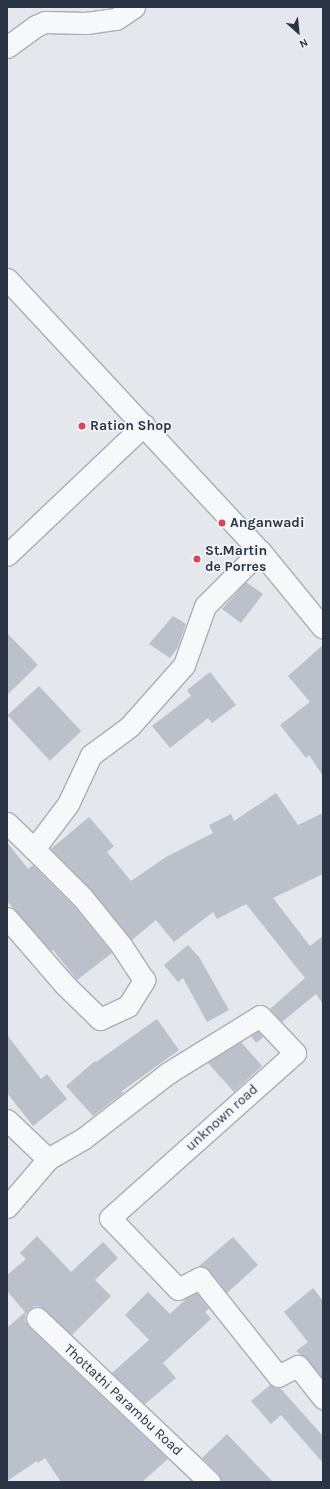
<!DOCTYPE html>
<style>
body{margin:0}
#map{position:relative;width:330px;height:1489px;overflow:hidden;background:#e4e7ec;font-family:Karla,sans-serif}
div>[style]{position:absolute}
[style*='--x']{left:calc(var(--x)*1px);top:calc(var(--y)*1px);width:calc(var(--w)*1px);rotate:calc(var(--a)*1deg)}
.building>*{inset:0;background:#bbc0ca;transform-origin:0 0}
.roads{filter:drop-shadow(1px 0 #a9aeb7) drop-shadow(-1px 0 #a9aeb7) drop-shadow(0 1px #a9aeb7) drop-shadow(0 -1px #a9aeb7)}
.street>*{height:21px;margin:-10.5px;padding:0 10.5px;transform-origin:10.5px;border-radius:10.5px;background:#f7f8fa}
.dots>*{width:11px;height:11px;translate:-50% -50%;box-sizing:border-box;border:2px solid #f4f6f9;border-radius:50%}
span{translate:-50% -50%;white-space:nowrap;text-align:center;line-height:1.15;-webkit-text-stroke:3px #f4f6f9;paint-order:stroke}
.poi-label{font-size:14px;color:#2b3445;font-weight:700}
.left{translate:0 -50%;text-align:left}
.street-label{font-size:14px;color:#2b3445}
.frame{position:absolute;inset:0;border:8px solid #2b3445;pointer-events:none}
.north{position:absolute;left:278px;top:12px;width:40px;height:40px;-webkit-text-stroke:3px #f4f6f9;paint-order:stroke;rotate:153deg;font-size:11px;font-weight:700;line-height:16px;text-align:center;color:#2b3445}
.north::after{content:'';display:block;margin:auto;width:14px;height:18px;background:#2b3445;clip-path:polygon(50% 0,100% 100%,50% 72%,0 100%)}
</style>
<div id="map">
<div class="building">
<i style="clip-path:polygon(246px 582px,263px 594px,241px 623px,222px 609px)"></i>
<i style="clip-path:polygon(173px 616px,186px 624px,178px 647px,170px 658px,149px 644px)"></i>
<i style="clip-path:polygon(7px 633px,38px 665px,7px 695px)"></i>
<i style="clip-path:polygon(323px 645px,323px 776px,309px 755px,306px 758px,280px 725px,310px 702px,288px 676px)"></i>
<i style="clip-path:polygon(210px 672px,236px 705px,212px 723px,208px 718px,170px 748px,152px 726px,191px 696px,187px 690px)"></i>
<i style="left:39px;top:686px;width:62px;height:43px;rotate:47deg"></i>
<i style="clip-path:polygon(276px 793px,298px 825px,323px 813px,323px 874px,273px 898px,310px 946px,323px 936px,323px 1004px,316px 994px,282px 1022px,270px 1009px,305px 978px,246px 904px,217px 919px,213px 912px,174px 942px,156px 920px,132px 940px,91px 890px,51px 849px,89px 817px,114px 846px,107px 852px,131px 881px,166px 857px,213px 833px,209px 825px,231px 814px,234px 821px)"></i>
<i style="clip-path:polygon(7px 842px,28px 869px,33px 865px,74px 906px,112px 953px,77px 980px,53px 950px,51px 951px,7px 901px)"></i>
<i style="clip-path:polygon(188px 945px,199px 957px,229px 1010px,207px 1022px,183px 978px,178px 982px,164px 965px)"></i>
<i style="clip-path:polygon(157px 1019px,179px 1050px,122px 1091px,123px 1093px,93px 1116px,66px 1086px,95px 1061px,96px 1062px)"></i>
<i style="left:258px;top:1031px;width:8px;height:9px;rotate:50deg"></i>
<i style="clip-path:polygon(7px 1035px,41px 1079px,47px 1074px,67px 1099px,33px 1126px,7px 1093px)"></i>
<i style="clip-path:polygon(241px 1042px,262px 1066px,234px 1092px,208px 1063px)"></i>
<i style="clip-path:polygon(37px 1236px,71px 1272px,103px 1242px,118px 1258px,95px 1280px,111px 1296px,72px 1335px,40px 1306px,34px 1306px,29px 1310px,25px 1315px,25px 1321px,29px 1327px,168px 1459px,142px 1482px,61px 1482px,45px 1458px,38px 1463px,37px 1461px,7px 1481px,7px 1328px,25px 1312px,7px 1291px,7px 1275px,26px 1259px,20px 1253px)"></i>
<i style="clip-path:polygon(233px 1237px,258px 1265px,227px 1293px,209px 1270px,199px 1266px)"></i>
<i style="clip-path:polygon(313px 1288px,323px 1301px,323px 1379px,307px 1359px,296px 1351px,308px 1342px,284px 1312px)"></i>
<i style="clip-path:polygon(148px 1292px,170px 1314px,187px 1298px,197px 1293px,209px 1309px,205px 1312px,211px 1319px,163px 1363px,176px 1378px,145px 1404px,112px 1373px,149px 1340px,125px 1315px)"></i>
<i style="clip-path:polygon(270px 1385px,280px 1388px,323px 1436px,323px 1463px,281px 1415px,271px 1424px,251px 1401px)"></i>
<i style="clip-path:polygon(227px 1434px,273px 1482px,222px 1482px,218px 1473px,202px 1458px)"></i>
</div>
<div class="roads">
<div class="street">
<i style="--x:7;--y:47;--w:36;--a:-36"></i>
<i style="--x:36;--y:26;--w:10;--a:-24"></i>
<i style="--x:45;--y:22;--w:41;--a:1.4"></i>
<i style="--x:86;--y:23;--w:30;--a:-8"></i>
<i style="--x:116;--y:19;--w:22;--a:-34"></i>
<i style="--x:7;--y:279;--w:371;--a:47.1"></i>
<i style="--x:7;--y:555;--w:189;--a:-43.5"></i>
<i style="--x:7;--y:823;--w:37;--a:44"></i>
<i style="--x:34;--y:849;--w:56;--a:-52.9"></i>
<i style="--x:68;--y:804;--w:54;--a:-64.9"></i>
<i style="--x:91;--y:755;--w:47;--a:-36.4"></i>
<i style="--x:129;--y:727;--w:83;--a:-48.4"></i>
<i style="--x:184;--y:665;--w:63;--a:-70.4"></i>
<i style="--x:205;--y:606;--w:78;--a:-45"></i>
<i style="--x:260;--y:551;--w:99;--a:50.7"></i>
<i style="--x:7;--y:918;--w:89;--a:49.1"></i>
<i style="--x:65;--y:985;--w:49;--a:44.2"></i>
<i style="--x:100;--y:1019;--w:31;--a:-25"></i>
<i style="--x:128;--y:1006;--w:31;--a:-58"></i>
<i style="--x:144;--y:980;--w:42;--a:-123.3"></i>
<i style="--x:121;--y:945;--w:60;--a:-129"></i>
<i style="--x:83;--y:898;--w:69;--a:-135"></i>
<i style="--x:7;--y:1120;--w:57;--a:43.6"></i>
<i style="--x:7;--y:1207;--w:63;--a:-49.5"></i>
<i style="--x:48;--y:1159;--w:42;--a:-30.3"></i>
<i style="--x:84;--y:1138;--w:106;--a:-37.7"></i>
<i style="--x:168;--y:1073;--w:108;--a:-31.8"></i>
<i style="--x:260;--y:1016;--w:51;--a:46.6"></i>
<i style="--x:295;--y:1053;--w:248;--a:138.3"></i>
<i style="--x:110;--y:1218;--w:98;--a:46.2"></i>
<i style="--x:178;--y:1289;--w:25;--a:-27"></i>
<i style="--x:200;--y:1278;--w:125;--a:51.5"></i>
<i style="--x:278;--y:1376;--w:22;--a:-27"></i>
<i style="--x:298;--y:1366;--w:41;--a:52"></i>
<i style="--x:37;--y:1318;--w:238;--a:43.5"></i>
</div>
</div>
<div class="dots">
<i style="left:82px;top:426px;background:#d1495b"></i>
<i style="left:222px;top:523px;background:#d1495b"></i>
<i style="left:197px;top:559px;background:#d1495b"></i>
</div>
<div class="poi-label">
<span class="left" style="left:90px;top:426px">Ration Shop</span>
<span class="left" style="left:230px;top:523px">Anganwadi</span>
<span class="left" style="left:205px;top:559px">St.Martin<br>de Porres</span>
</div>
<div class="street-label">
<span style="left:222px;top:1118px;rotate:-42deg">unknown road</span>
<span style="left:123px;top:1400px;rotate:43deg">Thottathi Parambu Road</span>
</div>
<div class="frame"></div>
<div class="north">N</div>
</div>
